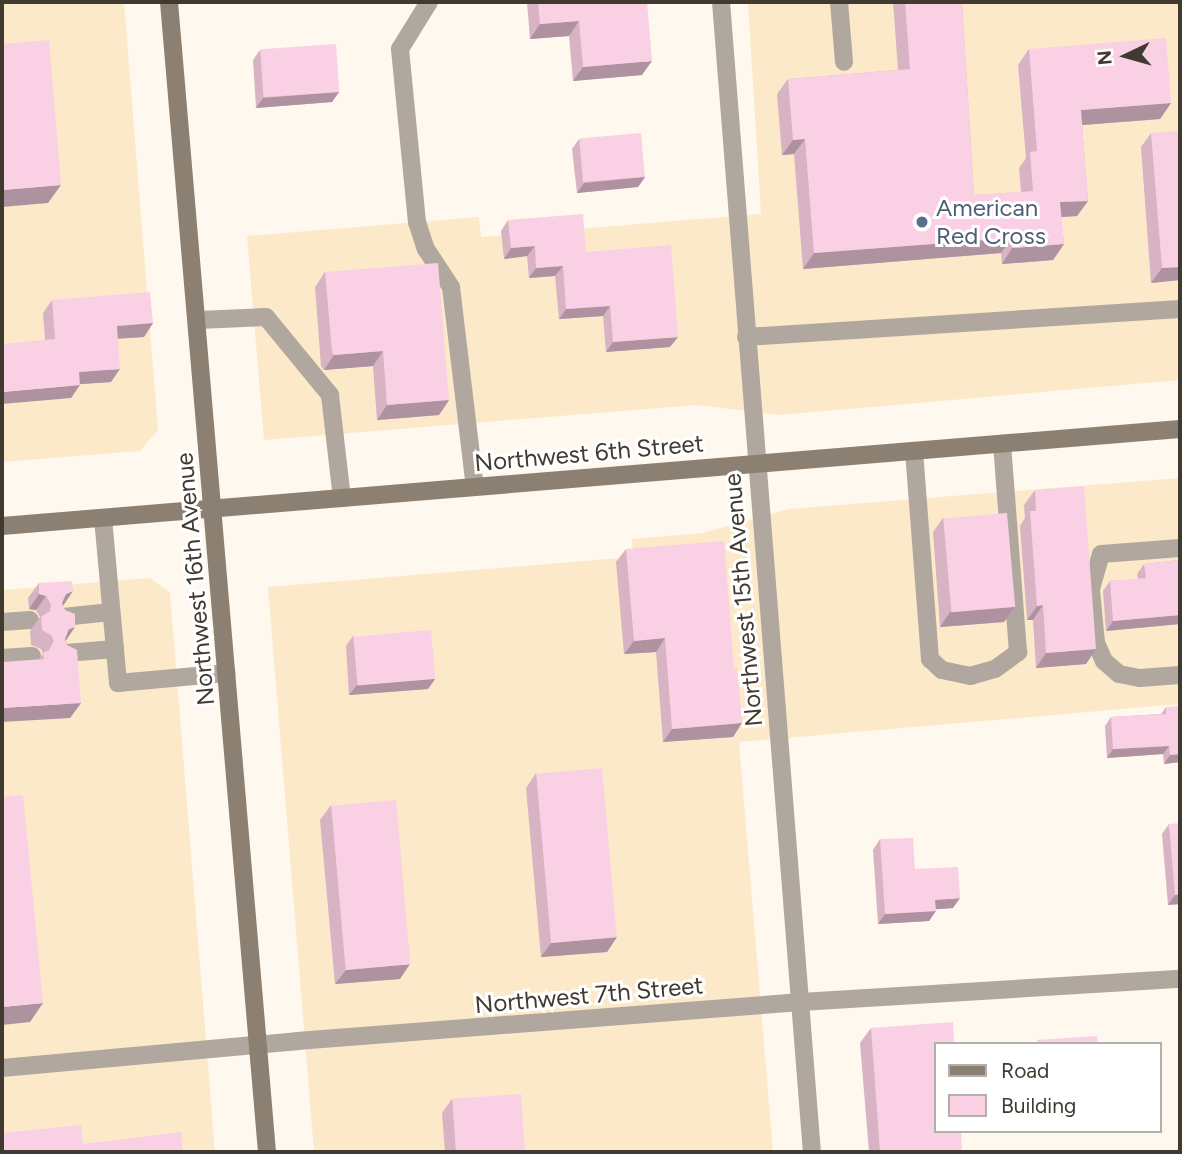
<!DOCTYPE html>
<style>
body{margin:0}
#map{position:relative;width:1182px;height:1154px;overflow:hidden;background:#fef8ee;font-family:Figtree,sans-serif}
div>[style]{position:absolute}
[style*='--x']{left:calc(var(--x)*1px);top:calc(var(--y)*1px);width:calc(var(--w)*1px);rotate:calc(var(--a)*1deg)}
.built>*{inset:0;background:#fce9c9}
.lane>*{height:18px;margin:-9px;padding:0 9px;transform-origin:9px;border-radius:9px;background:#b0a79e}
.street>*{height:18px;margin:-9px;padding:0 9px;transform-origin:9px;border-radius:9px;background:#b0a79e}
.secondary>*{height:18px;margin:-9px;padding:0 9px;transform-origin:9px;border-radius:9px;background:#8c8072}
.wall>*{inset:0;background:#d7b3c4}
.shaded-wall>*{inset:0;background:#af92a0}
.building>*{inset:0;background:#fad0e4;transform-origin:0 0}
.dots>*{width:19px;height:19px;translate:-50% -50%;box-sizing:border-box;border:4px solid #fff;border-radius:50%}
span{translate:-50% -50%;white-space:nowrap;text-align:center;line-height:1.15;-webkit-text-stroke:6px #fff;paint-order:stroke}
.service-label{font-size:24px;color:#4e5e75}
.left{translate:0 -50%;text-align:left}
.street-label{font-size:24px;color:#403a30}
.frame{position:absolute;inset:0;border:4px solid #403a30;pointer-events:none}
.legend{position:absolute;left:934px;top:1042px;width:228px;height:91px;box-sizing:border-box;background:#fff;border:2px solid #b3b0ac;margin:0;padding:9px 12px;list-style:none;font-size:21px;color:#403a30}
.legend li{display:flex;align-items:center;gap:14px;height:35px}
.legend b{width:35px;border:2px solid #b3b0ac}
.north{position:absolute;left:1091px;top:21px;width:70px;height:70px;-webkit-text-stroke:5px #fff;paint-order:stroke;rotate:265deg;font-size:19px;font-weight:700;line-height:28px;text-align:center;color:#403a30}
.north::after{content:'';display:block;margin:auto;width:24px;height:32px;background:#403a30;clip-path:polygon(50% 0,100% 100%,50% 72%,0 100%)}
</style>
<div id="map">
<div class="built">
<i style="clip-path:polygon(2px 2px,124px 2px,158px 430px,140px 451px,2px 462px)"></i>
<i style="clip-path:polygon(748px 2px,1180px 2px,1180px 380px,780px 415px,696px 405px,264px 440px,247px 236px,479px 217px,481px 237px,761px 214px)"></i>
<i style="clip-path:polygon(1180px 478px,1180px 704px,739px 742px,773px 1152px,314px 1152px,268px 587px,633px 557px,632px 539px,703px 533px,789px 509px)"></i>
<i style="clip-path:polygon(150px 578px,170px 593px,215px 1152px,2px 1152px,2px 590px)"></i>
</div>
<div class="lane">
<i style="--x:429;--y:2;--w:55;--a:121.7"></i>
<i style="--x:400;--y:49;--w:174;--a:84.4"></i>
<i style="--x:417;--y:222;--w:28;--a:72"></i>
<i style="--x:426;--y:249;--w:45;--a:56.7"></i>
<i style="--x:451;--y:287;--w:201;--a:83.2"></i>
<i style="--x:839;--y:2;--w:60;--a:85.2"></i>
<i style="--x:198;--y:320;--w:68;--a:-2.5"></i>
<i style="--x:266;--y:317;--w:101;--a:50.6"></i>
<i style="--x:330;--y:395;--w:104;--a:83.4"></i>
<i style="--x:746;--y:337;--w:435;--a:-3.7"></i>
<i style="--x:914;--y:451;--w:209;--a:85.6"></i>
<i style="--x:930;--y:659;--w:16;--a:43"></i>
<i style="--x:942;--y:670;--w:29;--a:12"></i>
<i style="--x:970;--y:676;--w:26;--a:-16"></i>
<i style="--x:995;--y:669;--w:29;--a:-36"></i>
<i style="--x:1018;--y:652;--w:209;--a:-94.4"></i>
<i style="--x:103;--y:518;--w:166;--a:84.8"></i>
<i style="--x:118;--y:683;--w:109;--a:-5.2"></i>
<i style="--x:1180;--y:548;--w:79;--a:175.7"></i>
<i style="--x:1101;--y:554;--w:37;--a:106"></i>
<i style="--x:1091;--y:590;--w:53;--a:84.6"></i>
<i style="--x:1096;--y:643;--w:20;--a:66"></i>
<i style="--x:1104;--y:661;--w:20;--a:41"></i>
<i style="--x:1119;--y:674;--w:21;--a:11"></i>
<i style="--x:1140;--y:678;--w:40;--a:-4.3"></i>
<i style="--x:63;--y:617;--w:48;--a:-5.9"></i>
<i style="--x:2;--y:622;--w:28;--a:-4"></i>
<i style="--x:66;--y:653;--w:49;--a:-4.7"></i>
<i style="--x:2;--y:658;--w:30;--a:-4"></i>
</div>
<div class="street">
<i style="--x:721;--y:2;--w:1154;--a:85.48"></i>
<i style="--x:2;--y:1068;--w:296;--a:-5.2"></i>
<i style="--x:297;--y:1041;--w:506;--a:-4.42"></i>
<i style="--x:801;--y:1002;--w:380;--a:-3.5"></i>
</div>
<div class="secondary">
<i style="--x:169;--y:2;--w:1154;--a:85.13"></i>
<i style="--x:2;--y:526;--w:1182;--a:-4.71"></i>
</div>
<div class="wall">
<i style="clip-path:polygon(527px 2px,647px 2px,642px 75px,573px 81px,569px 36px,530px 39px)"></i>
<i style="clip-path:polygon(893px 2px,962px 2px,974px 195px,1021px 192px,1019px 168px,1026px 158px,1018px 65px,1029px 49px,1171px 103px,1160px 119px,1082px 125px,1088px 201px,1077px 216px,1061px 217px,1064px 244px,1053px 260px,1002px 264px,1001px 253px,803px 269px,794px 154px,782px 155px,777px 94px,788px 79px,898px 70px)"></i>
<i style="clip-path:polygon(260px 50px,339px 92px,332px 102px,256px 108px,253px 60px)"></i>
<i style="clip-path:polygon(1151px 133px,1180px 280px,1151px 283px,1141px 147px)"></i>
<i style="clip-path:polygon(579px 139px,645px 177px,638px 187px,577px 193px,572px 149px)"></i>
<i style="clip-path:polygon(508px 220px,586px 252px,670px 347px,606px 352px,603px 316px,559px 319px,555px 276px,529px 278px,527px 256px,504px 259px,501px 231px)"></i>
<i style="clip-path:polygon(325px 272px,449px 400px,439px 415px,377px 420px,373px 366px,324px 370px,321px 366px,315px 287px)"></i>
<i style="clip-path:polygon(52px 300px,153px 323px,144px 337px,118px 339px,111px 382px,80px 384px,71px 398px,45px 340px,43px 313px)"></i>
<i style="clip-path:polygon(1035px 490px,1096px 649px,1086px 664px,1036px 668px,1033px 620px,1027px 620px,1020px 526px,1025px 518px,1024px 505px)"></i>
<i style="clip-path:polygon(943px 518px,1015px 607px,1004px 622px,940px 627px,933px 532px)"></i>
<i style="clip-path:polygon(626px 549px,734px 668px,742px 723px,733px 737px,663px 742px,656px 652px,624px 654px,616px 562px)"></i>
<i style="clip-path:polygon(1180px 560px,1180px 624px,1106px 631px,1103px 591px,1110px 581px,1138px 579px,1137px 574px,1144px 564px)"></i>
<i style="clip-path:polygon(39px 583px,63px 605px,66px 641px,81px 703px,70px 718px,38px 660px,43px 654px,41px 649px,31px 645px,30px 631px,40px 617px,36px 610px,29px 609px,28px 598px)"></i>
<i style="clip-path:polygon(353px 636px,435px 679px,428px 689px,349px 695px,346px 646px)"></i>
<i style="clip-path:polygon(1166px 707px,1180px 762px,1164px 764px,1163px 754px,1107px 758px,1105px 726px,1111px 717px,1161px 714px)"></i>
<i style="clip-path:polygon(536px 773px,617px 937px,607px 952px,541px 957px,526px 788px)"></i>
<i style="clip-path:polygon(331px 805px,400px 979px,335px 984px,320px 820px)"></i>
<i style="clip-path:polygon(1169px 824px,1180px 904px,1168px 905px,1162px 834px)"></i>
<i style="clip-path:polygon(880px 839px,953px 908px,936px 909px,929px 921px,878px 924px,873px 850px)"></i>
<i style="clip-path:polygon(871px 1028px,962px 1152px,869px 1152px,860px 1043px)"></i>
<i style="clip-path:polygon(452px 1099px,525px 1152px,445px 1152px,442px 1113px)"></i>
</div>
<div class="shaded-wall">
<i style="clip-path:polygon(579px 21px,569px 36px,530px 39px,540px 24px)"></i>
<i style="clip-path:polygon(652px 61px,642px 75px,573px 81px,583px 67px)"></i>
<i style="clip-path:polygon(339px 92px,332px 102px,256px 108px,263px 98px)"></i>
<i style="clip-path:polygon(1171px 103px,1160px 119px,1070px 126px,1081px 110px)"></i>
<i style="clip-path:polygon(805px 139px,794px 154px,782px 155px,793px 140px)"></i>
<i style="clip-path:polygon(645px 177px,638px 187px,577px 193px,584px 183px)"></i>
<i style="clip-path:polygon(61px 185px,48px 203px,2px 207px,2px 190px)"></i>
<i style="clip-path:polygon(1088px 201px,1077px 216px,1049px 218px,1060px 202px)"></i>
<i style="clip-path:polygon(1012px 238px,1001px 253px,803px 269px,814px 253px)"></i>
<i style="clip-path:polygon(1064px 244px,1053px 260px,1002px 264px,1012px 248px)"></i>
<i style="clip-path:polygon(535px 246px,527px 256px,504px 259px,511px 248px)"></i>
<i style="clip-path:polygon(563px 266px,555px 276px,529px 278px,536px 268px)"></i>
<i style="clip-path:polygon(1180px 267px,1180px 280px,1151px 283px,1162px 268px)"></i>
<i style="clip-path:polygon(610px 306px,603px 316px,559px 319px,566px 309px)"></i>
<i style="clip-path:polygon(153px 323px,144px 337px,107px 339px,117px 326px)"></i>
<i style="clip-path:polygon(678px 337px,670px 347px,606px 352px,613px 342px)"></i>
<i style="clip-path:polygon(383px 351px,373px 366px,324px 370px,334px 355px)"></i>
<i style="clip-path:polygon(120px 369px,111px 382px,69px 385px,79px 372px)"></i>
<i style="clip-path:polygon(80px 385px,71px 398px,2px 404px,2px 392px)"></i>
<i style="clip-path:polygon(449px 400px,439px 415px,377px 420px,387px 405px)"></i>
<i style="clip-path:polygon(73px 591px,63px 606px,56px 608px,66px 594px)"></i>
<i style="clip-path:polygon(39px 594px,46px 596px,36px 610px,29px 609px)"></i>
<i style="clip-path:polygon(1043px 605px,1033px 620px,1027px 620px,1037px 606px)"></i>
<i style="clip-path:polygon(1015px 607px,1004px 622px,940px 627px,950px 612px)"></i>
<i style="clip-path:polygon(1180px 615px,1180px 624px,1106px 631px,1113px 621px)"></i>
<i style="clip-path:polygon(75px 627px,65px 642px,59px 644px,69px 629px)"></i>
<i style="clip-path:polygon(665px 638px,656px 652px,624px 654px,634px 641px)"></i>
<i style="clip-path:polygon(1096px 649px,1086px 664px,1036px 668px,1046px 653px)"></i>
<i style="clip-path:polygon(435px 679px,428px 689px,349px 695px,357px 685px)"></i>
<i style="clip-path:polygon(81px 703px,70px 718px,2px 722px,2px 708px)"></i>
<i style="clip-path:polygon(742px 723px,733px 737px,663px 742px,672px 729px)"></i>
<i style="clip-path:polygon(1169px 746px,1163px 754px,1107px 758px,1113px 749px)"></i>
<i style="clip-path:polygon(1180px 754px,1180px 762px,1164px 764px,1170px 755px)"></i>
<i style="clip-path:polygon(1180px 894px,1180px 904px,1168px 905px,1175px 895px)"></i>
<i style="clip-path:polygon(960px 898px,953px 908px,928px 910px,935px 900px)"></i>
<i style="clip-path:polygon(936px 911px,929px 921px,878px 924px,885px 914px)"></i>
<i style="clip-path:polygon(617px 937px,607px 952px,541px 957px,551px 943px)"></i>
<i style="clip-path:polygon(410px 964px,400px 979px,335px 984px,346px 970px)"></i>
<i style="clip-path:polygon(43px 1003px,30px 1022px,2px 1025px,2px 1007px)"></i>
</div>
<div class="building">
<i style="clip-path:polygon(538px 2px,647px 2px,652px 61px,583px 67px,579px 21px,540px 24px)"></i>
<i style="clip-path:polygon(905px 2px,962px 2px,974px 195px,1033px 191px,1030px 152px,1037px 151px,1029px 49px,1166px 38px,1171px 103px,1081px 110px,1088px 201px,1060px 202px,1064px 244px,1012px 248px,1012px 238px,814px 253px,805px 139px,793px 140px,788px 79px,910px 69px)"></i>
<i style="clip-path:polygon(49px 40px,61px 185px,2px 190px,2px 44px)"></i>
<i style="left:336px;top:44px;width:48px;height:76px;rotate:86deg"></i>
<i style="clip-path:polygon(1180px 131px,1180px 267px,1162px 268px,1151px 133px)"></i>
<i style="left:641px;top:133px;width:44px;height:62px;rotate:85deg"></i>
<i style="clip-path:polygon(583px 214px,586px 252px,671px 245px,678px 337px,613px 342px,610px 306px,566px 309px,563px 266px,536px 268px,535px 246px,511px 248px,508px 220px)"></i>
<i style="clip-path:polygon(438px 263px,449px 400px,387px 405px,383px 351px,334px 355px,332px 352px,325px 272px)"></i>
<i style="clip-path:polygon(150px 292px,153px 323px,117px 326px,120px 369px,79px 372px,80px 385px,2px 392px,2px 344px,55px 339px,52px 300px)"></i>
<i style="clip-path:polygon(1084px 486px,1096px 649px,1046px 653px,1043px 605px,1037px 606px,1030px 511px,1036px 511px,1035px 490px)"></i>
<i style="left:1007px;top:513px;width:94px;height:64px;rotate:85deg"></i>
<i style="clip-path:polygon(724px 541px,734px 668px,737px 668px,742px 723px,672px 729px,665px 638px,634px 641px,626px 549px)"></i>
<i style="clip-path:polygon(1180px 560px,1180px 615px,1113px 621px,1110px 581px,1146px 578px,1144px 564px)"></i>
<i style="clip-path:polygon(72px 581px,73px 591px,66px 594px,62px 603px,65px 610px,75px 614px,75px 627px,69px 629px,65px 639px,67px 645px,77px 650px,81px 703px,2px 708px,2px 662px,44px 659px,43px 653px,49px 650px,54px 641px,51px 635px,42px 630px,41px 617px,50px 611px,51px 604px,46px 596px,39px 594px,39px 583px)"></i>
<i style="left:431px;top:630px;width:49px;height:78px;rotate:85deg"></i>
<i style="clip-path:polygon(1180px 706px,1180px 754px,1170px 755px,1169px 746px,1113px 749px,1111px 717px,1166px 714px,1166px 707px)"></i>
<i style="left:602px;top:768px;width:170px;height:66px;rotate:85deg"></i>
<i style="clip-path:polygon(23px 795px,43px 1003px,2px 1007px,2px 797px)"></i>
<i style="left:396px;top:800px;width:165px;height:65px;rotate:85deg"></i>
<i style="clip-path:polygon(1180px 823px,1180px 894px,1175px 895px,1169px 824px)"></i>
<i style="clip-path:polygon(913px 838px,915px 869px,958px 867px,960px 898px,935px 900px,936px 911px,885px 914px,880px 839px)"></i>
<i style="clip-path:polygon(953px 1022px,954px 1044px,935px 1044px,935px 1131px,961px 1131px,962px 1152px,880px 1152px,871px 1028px)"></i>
<i style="clip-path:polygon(1097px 1036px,1098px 1044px,1037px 1044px,1037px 1040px)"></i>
<i style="left:521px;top:1094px;width:58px;height:69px;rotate:86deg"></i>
<i style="clip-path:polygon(81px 1125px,83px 1144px,181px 1132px,183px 1152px,2px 1152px,2px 1133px)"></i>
</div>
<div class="dots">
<i style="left:922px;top:222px;background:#5c6f8a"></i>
</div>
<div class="service-label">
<span class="left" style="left:936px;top:222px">American<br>Red Cross</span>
</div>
<div class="street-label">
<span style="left:589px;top:453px;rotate:-5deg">Northwest 6th Street</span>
<span style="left:195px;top:579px;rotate:-95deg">Northwest 16th Avenue</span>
<span style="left:743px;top:600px;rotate:-95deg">Northwest 15th Avenue</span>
<span style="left:589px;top:995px;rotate:-5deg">Northwest 7th Street</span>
</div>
<div class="frame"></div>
<ul class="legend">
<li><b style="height:9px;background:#8c8072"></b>Road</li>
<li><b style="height:19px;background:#fad0e4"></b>Building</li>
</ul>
<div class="north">N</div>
</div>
